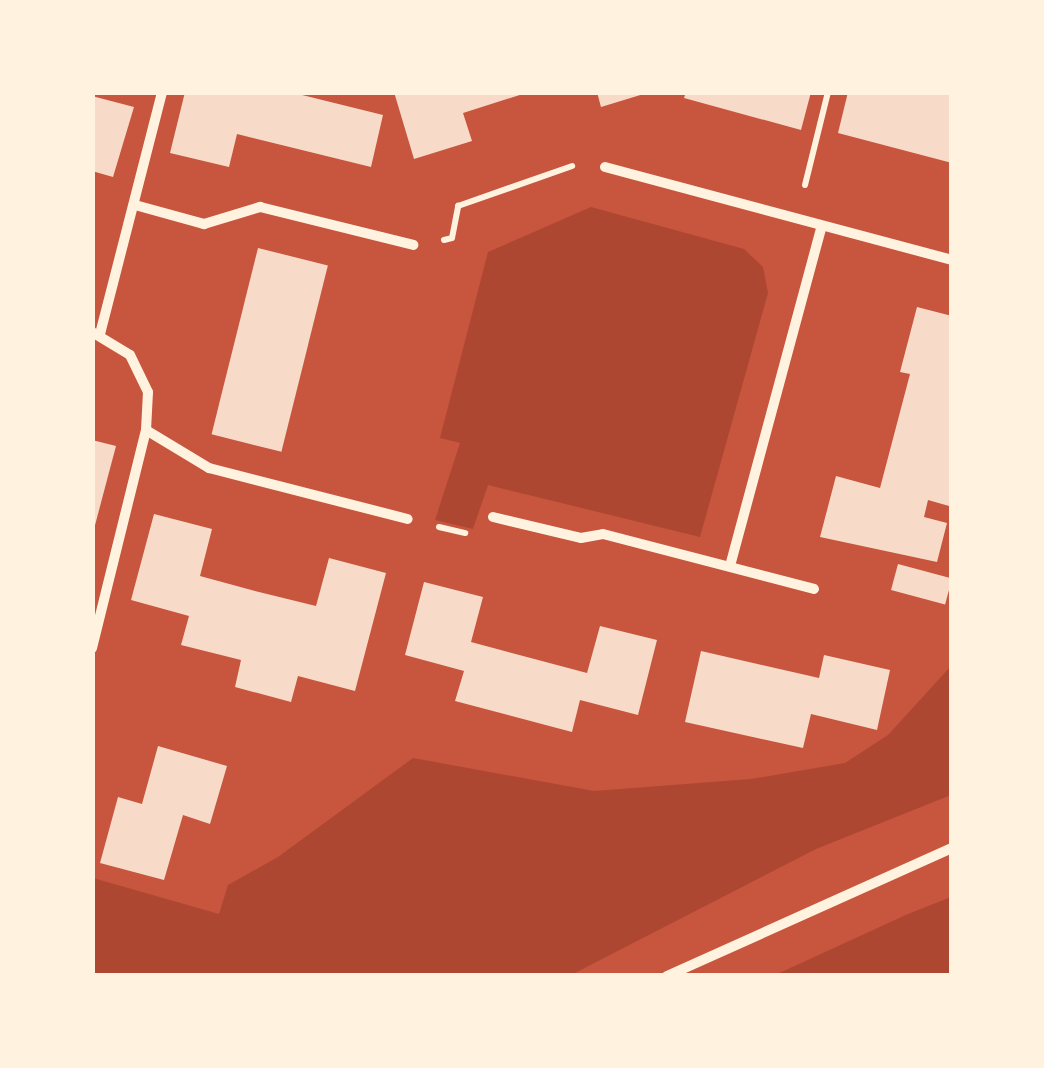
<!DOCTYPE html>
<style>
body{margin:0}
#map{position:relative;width:1044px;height:1068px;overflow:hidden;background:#c8553d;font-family:"Roboto Condensed",sans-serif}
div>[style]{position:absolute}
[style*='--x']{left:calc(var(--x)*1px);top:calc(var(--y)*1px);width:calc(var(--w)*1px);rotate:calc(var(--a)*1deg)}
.green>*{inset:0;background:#ae4732}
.building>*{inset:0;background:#f7dbc8;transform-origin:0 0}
.path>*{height:6px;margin:-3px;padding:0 3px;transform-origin:3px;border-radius:3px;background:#fff3e0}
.minor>*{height:10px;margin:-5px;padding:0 5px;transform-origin:5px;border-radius:5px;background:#fff3e0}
span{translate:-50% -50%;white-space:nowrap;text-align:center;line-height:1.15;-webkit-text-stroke:8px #fff3e0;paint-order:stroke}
.frame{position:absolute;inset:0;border:95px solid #fff3e0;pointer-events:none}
</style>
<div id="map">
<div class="green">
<i style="clip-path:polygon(591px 207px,744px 249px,763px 267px,768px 293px,700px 537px,488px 485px,473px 529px,435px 520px,460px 443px,440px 438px,488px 252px)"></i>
<i style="clip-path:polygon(951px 666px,951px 795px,816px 849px,571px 975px,93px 975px,93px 878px,219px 914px,228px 885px,278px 857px,413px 758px,594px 791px,751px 779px,845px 763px,888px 735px)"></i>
<i style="clip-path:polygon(951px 897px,951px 975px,775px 975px,908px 914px)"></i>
</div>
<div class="building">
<i style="clip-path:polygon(185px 92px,290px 92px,383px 115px,371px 167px,237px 134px,229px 167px,170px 153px)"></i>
<i style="clip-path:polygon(394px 92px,526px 92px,526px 93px,463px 113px,472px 141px,414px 159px)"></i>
<i style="clip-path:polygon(597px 92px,647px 92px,647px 93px,601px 107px)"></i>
<i style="clip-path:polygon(686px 92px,811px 92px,801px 130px,684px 98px)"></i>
<i style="clip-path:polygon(848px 92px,952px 93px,952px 163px,838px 133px)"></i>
<i style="clip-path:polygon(92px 96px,134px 107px,113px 177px,92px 171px)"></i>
<i style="left:258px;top:248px;width:72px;height:192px;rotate:14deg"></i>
<i style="clip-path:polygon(917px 307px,952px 316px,952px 498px,949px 506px,928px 500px,924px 517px,947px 523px,937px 562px,820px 537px,836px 476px,880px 488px,910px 374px,900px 372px)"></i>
<i style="clip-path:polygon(92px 440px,116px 446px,94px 529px,92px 529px)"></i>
<i style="clip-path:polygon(154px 514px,212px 529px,200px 576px,259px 592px,316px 606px,329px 558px,386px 573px,355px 691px,298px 676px,291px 702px,235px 687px,241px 660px,181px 645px,189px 616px,131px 600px)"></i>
<i style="left:898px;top:564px;width:56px;height:27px;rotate:15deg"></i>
<i style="clip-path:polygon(424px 582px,483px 597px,471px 642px,587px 673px,600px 626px,657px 640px,638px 715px,580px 700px,572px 732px,455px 701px,464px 671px,405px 655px)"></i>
<i style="clip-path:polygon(701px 651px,819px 678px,824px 655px,890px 670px,877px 730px,811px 714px,803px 748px,685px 722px)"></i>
<i style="clip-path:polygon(158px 746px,227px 766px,210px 824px,183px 815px,164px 880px,100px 863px,118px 797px,142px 804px)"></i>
</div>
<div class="path">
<i style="--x:805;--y:185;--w:96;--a:-76.1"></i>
<i style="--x:444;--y:240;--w:8;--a:-14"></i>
<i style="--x:452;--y:238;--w:33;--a:-79"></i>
<i style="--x:458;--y:206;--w:121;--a:-19.3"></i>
<i style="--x:439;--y:527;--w:27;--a:13"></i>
</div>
<div class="minor">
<i style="--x:605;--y:167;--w:359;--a:15"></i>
<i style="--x:135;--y:205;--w:72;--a:15.4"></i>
<i style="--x:204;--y:224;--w:59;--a:-16.9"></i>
<i style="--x:260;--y:207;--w:158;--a:13.9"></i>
<i style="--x:92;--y:332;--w:44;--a:31.2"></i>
<i style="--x:130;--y:355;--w:41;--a:64.1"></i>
<i style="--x:148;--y:392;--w:38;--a:93"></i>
<i style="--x:146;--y:430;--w:225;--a:103.9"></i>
<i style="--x:100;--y:334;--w:250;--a:-75.6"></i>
<i style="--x:146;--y:430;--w:74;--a:31.1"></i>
<i style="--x:209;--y:468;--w:205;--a:14.4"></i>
<i style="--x:493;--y:517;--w:90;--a:13.4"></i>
<i style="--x:581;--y:538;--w:22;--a:-10"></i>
<i style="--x:603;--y:534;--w:218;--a:14.6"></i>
<i style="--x:730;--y:566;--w:350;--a:-74.9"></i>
<i style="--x:667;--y:976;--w:312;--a:-24.2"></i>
</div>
<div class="frame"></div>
</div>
